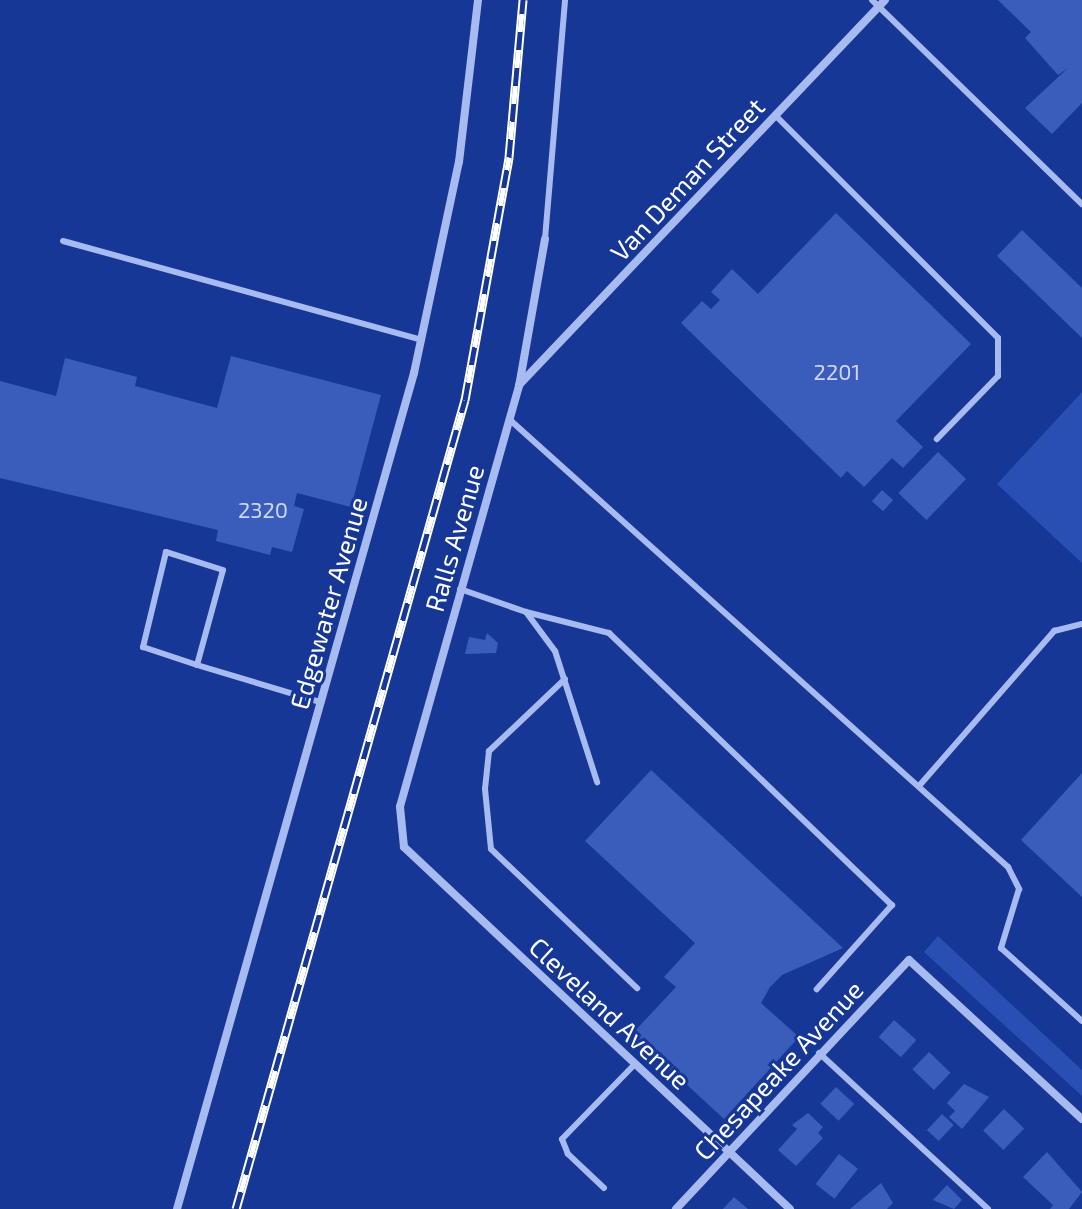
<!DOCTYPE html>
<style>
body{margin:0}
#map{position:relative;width:1082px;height:1209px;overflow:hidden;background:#163795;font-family:"Exo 2",sans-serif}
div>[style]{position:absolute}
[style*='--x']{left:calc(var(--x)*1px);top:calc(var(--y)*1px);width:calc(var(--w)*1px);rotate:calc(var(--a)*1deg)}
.green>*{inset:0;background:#294fb4}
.building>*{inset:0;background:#3a5dbc;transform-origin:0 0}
.service>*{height:6px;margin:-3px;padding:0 3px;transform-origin:3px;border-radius:3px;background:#a7bbf1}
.minor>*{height:8px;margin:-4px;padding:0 4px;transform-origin:4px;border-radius:4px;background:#a7bbf1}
.rail>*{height:9px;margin-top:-4.5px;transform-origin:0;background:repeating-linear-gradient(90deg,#163795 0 18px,#fff 0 36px);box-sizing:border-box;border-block:2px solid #fff}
span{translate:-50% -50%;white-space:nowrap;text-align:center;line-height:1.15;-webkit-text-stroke:6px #163795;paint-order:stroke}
.number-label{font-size:22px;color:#ced6ee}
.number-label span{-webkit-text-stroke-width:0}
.street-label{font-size:26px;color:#fff}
</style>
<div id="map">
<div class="green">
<i style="clip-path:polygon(1082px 392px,1082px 563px,997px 484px)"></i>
<i style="clip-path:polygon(938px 936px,1082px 1070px,1082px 1096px,924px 952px)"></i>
</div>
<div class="building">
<i style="clip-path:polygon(998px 0,1082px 0,1082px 103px,1052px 134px,1025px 108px,1068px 68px,1058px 75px,1025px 38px,1031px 32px)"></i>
<i style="clip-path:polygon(836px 213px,971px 344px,896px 421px,923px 447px,903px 468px,892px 458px,864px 487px,847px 471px,841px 478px,681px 323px,702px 301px,711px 309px,720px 300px,711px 292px,732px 269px,758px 294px)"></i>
<i style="clip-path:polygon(1022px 230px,1082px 288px,1082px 338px,997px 256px)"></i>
<i style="clip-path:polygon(231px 356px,381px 395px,351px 507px,297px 493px,294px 506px,304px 509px,292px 552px,272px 547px,270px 555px,216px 541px,218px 530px,0 478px,0 381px,56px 396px,65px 358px,137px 377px,135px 386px,217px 408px)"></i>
<i style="left:938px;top:452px;width:39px;height:57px;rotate:44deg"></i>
<i style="left:882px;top:490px;width:15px;height:15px;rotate:42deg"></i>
<i style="clip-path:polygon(487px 633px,498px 643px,496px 653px,465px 654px,469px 637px,485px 640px)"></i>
<i style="clip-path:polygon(651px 770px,843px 948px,782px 975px,770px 987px,761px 1003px,799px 1037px,724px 1119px,632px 1034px,676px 987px,664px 977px,695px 943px,585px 841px)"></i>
<i style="clip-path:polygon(1082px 773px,1082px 897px,1021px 840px)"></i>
<i style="left:894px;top:1020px;width:30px;height:23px;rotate:42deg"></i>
<i style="left:929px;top:1052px;width:30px;height:24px;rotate:44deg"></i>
<i style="clip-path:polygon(964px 1084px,989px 1097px,962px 1129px,949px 1117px,955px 1111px,947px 1103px)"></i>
<i style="left:836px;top:1087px;width:25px;height:23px;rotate:43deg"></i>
<i style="left:1004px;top:1109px;width:28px;height:30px;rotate:44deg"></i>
<i style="clip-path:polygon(808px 1113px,823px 1127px,818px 1133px,823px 1138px,796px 1166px,778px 1150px,797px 1129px,792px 1125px)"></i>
<i style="left:942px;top:1114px;width:16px;height:22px;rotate:43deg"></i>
<i style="clip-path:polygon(1047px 1152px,1082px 1192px,1069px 1209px,1050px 1209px,1053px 1205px,1023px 1177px)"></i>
<i style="left:839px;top:1154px;width:24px;height:38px;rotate:38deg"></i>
<i style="clip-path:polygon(881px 1183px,893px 1203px,887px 1209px,850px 1209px)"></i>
<i style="clip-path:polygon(947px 1185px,962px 1200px,954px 1209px,933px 1200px)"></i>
<i style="clip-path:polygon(734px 1197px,748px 1209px,723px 1209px)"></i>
</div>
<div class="service">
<i style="--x:872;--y:0;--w:293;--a:44.2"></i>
<i style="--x:775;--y:115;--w:315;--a:45"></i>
<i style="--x:998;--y:338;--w:38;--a:90"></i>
<i style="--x:998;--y:376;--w:88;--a:134.1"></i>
<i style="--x:545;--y:239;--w:240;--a:-85.2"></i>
<i style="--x:63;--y:241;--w:372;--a:15.4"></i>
<i style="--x:509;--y:419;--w:671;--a:41.92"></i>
<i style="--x:1008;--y:867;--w:25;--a:63"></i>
<i style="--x:1019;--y:889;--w:62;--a:107"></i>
<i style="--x:1001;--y:948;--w:109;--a:42"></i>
<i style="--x:460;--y:589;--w:70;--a:19.2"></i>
<i style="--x:526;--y:612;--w:49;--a:53.4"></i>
<i style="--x:555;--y:651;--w:138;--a:72.2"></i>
<i style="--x:526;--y:612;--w:86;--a:14.2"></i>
<i style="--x:609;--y:633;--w:393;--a:43.9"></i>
<i style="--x:892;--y:905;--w:113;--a:131.8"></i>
<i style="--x:197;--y:665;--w:98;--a:-74.7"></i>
<i style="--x:223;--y:570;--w:60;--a:-162.5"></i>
<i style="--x:166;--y:552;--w:98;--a:103.6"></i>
<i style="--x:143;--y:647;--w:57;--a:18.4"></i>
<i style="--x:197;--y:665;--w:128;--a:16.7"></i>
<i style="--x:565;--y:679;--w:105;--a:136.5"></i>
<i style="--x:489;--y:751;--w:38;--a:96"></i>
<i style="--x:485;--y:789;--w:60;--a:84.3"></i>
<i style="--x:491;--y:849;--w:202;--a:43.6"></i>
<i style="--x:919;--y:786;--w:206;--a:-48.9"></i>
<i style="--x:1054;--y:631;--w:29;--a:-14"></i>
<i style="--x:819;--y:1053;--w:230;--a:42.7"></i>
<i style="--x:604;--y:1188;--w:50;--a:-136.6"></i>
<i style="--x:568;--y:1154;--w:16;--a:-112"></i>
<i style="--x:562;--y:1139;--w:105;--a:-45.8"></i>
</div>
<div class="minor">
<i style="--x:545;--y:239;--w:149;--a:100"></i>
<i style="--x:519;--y:386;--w:437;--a:105.8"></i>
<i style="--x:400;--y:807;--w:40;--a:84.3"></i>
<i style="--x:404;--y:847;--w:529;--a:43.16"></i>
<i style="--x:519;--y:385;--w:531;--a:-46.45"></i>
<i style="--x:177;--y:1209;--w:869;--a:-74.17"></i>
<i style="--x:414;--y:373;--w:216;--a:-78"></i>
<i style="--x:459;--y:162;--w:163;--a:-83.3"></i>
<i style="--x:676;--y:1209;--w:341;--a:-46.9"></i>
<i style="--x:909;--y:960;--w:235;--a:42.6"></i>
</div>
<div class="rail">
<i style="--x:236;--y:1209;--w:841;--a:-74.2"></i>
<i style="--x:465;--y:400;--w:247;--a:-79.7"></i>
<i style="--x:509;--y:157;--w:158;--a:-84.9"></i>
</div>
<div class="number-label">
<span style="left:837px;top:372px">2201</span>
<span style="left:263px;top:510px">2320</span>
</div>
<div class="street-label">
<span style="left:687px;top:179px;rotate:-47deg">Van Deman Street</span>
<span style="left:454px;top:538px;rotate:-74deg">Ralls Avenue</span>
<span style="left:328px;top:603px;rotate:-74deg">Edgewater Avenue</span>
<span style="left:610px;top:1013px;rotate:43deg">Cleveland Avenue</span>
<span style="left:778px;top:1070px;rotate:-47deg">Chesapeake Avenue</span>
</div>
</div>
